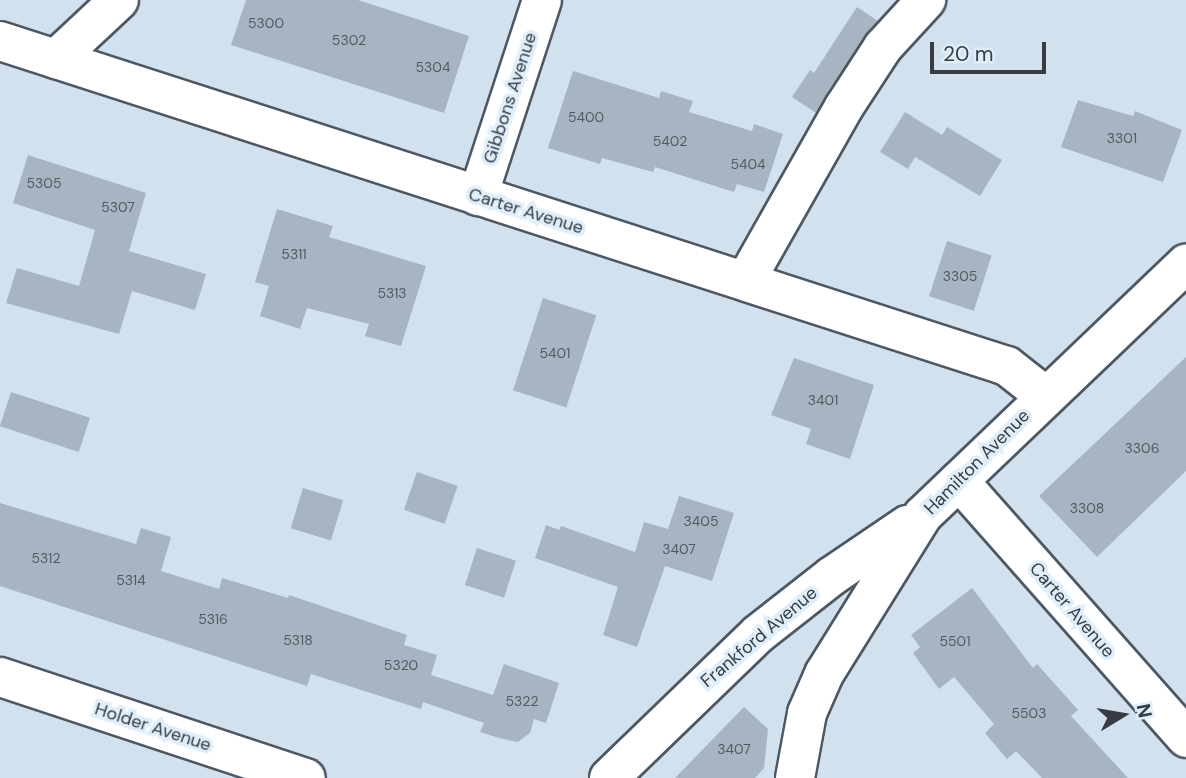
<!DOCTYPE html>
<style>
body{margin:0}
#map{position:relative;width:1186px;height:778px;overflow:hidden;background:#d2e1ee;font-family:"DM Sans",sans-serif}
div>[style]{position:absolute}
[style*='--x']{left:calc(var(--x)*1px);top:calc(var(--y)*1px);width:calc(var(--w)*1px);rotate:calc(var(--a)*1deg)}
.building>*{inset:0;background:#a7b5c2;transform-origin:0 0}
.roads{filter:drop-shadow(2px 0 #4c5863) drop-shadow(-2px 0 #4c5863) drop-shadow(0 2px #4c5863) drop-shadow(0 -2px #4c5863)}
.minor>*{height:38px;margin:-19px;padding:0 19px;transform-origin:19px;border-radius:19px;background:#fff}
span{translate:-50% -50%;white-space:nowrap;text-align:center;line-height:1.15;-webkit-text-stroke:7px #dfeefb;paint-order:stroke}
.number-label{font-size:14px;color:#525a61}
.number-label span{-webkit-text-stroke-width:0}
.street-label{font-size:18px;color:#363c41}
.north{position:absolute;left:1088px;top:680px;width:70px;height:70px;-webkit-text-stroke:5px #dfeefb;paint-order:stroke;rotate:79deg;font-size:19px;font-weight:700;line-height:28px;text-align:center;color:#363c41}
.north::after{content:'';display:block;margin:auto;width:24px;height:32px;background:#363c41;clip-path:polygon(50% 0,100% 100%,50% 72%,0 100%)}
.scale{position:absolute;left:930px;top:42px;width:116px;height:32px;box-sizing:border-box;border:4px solid #363c41;border-top:0;padding-left:9px;font-size:21px;line-height:24px;white-space:nowrap;color:#363c41;-webkit-text-stroke:5px #dfeefb;paint-order:stroke}
</style>
<div id="map">
<div class="building">
<i style="clip-path:polygon(246px 0,358px 0,469px 36px,444px 113px,231px 45px)"></i>
<i style="clip-path:polygon(857px 7px,878px 21px,816px 113px,792px 97px,810px 70px,814px 73px)"></i>
<i style="clip-path:polygon(573px 71px,659px 98px,661px 91px,693px 101px,689px 112px,752px 131px,754px 124px,783px 134px,764px 192px,737px 184px,734px 192px,655px 167px,653px 172px,602px 158px,600px 164px,548px 148px)"></i>
<i style="clip-path:polygon(1078px 100px,1133px 116px,1135px 111px,1182px 130px,1163px 182px,1061px 147px)"></i>
<i style="clip-path:polygon(905px 112px,942px 135px,947px 127px,1002px 160px,980px 196px,915px 157px,908px 169px,880px 152px)"></i>
<i style="clip-path:polygon(28px 155px,146px 193px,129px 251px,206px 274px,195px 310px,132px 291px,119px 334px,6px 303px,17px 268px,79px 286px,95px 230px,13px 203px)"></i>
<i style="clip-path:polygon(277px 209px,333px 226px,329px 237px,426px 266px,401px 346px,365px 336px,369px 324px,307px 308px,300px 329px,260px 316px,269px 286px,255px 282px)"></i>
<i style="left:947px;top:241px;width:47px;height:58px;rotate:18deg"></i>
<i style="left:543px;top:298px;width:56px;height:97px;rotate:18deg"></i>
<i style="clip-path:polygon(1186px 357px,1186px 471px,1097px 557px,1039px 496px)"></i>
<i style="clip-path:polygon(794px 358px,874px 385px,850px 459px,806px 444px,811px 429px,771px 415px)"></i>
<i style="left:11px;top:392px;width:83px;height:36px;rotate:18deg"></i>
<i style="left:417px;top:472px;width:43px;height:40px;rotate:19deg"></i>
<i style="left:303px;top:488px;width:42px;height:42px;rotate:17deg"></i>
<i style="clip-path:polygon(679px 496px,734px 513px,712px 581px,665px 566px,637px 647px,603px 635px,618px 587px,535px 558px,546px 525px,559px 530px,561px 526px,635px 552px,644px 522px,668px 529px)"></i>
<i style="clip-path:polygon(0 503px,136px 544px,141px 528px,171px 537px,161px 571px,219px 589px,222px 578px,288px 598px,289px 595px,407px 635px,404px 645px,437px 655px,431px 675px,493px 695px,504px 664px,559px 683px,546px 723px,534px 719px,530px 733px,518px 742px,499px 738px,480px 732px,484px 723px,423px 702px,421px 709px,311px 674px,307px 686px,0 586px)"></i>
<i style="left:477px;top:548px;width:41px;height:39px;rotate:18deg"></i>
<i style="clip-path:polygon(972px 588px,1033px 668px,1037px 664px,1078px 710px,1071px 716px,1128px 778px,1042px 778px,1016px 751px,1007px 759px,985px 733px,994px 724px,954px 677px,939px 689px,913px 653px,920px 647px,911px 635px)"></i>
<i style="clip-path:polygon(744px 707px,768px 729px,764px 768px,755px 778px,675px 778px)"></i>
</div>
<div class="roads">
<div class="minor">
<i style="--x:0;--y:41;--w:1058;--a:17.89"></i>
<i style="--x:1007;--y:366;--w:47;--a:38.1"></i>
<i style="--x:56;--y:59;--w:86;--a:-43.1"></i>
<i style="--x:478;--y:196;--w:206;--a:-71.9"></i>
<i style="--x:746;--y:280;--w:199;--a:-60.5"></i>
<i style="--x:844;--y:107;--w:72;--a:-57"></i>
<i style="--x:883;--y:47;--w:64;--a:-47.5"></i>
<i style="--x:959;--y:481;--w:343;--a:48.5"></i>
<i style="--x:0;--y:677;--w:322;--a:18.3"></i>
<i style="--x:609;--y:778;--w:207;--a:-44"></i>
<i style="--x:758;--y:634;--w:94;--a:-38.1"></i>
<i style="--x:832;--y:576;--w:91;--a:-34.2"></i>
<i style="--x:795;--y:778;--w:66;--a:-79.5"></i>
<i style="--x:807;--y:713;--w:43;--a:-66.4"></i>
<i style="--x:824;--y:674;--w:187;--a:-58.1"></i>
<i style="--x:923;--y:515;--w:364;--a:-43.7"></i>
</div>
</div>
<div class="number-label">
<span style="left:266px;top:23px">5300</span>
<span style="left:349px;top:40px">5302</span>
<span style="left:433px;top:67px">5304</span>
<span style="left:586px;top:117px">5400</span>
<span style="left:1122px;top:138px">3301</span>
<span style="left:670px;top:141px">5402</span>
<span style="left:748px;top:164px">5404</span>
<span style="left:44px;top:183px">5305</span>
<span style="left:118px;top:207px">5307</span>
<span style="left:294px;top:254px">5311</span>
<span style="left:960px;top:276px">3305</span>
<span style="left:392px;top:293px">5313</span>
<span style="left:555px;top:353px">5401</span>
<span style="left:823px;top:400px">3401</span>
<span style="left:1142px;top:448px">3306</span>
<span style="left:1087px;top:508px">3308</span>
<span style="left:701px;top:521px">3405</span>
<span style="left:679px;top:549px">3407</span>
<span style="left:46px;top:558px">5312</span>
<span style="left:131px;top:580px">5314</span>
<span style="left:213px;top:619px">5316</span>
<span style="left:298px;top:640px">5318</span>
<span style="left:955px;top:641px">5501</span>
<span style="left:401px;top:665px">5320</span>
<span style="left:522px;top:701px">5322</span>
<span style="left:1029px;top:713px">5503</span>
<span style="left:734px;top:749px">3407</span>
</div>
<div class="street-label">
<span style="left:510px;top:98px;rotate:-72deg">Gibbons Avenue</span>
<span style="left:526px;top:211px;rotate:17deg">Carter Avenue</span>
<span style="left:977px;top:462px;rotate:-45deg">Hamilton Avenue</span>
<span style="left:1072px;top:610px;rotate:49deg">Carter Avenue</span>
<span style="left:759px;top:637px;rotate:-40deg">Frankford Avenue</span>
<span style="left:153px;top:727px;rotate:18deg">Holder Avenue</span>
</div>
<div class="north">N</div>
<div class="scale">20 m</div>
</div>
